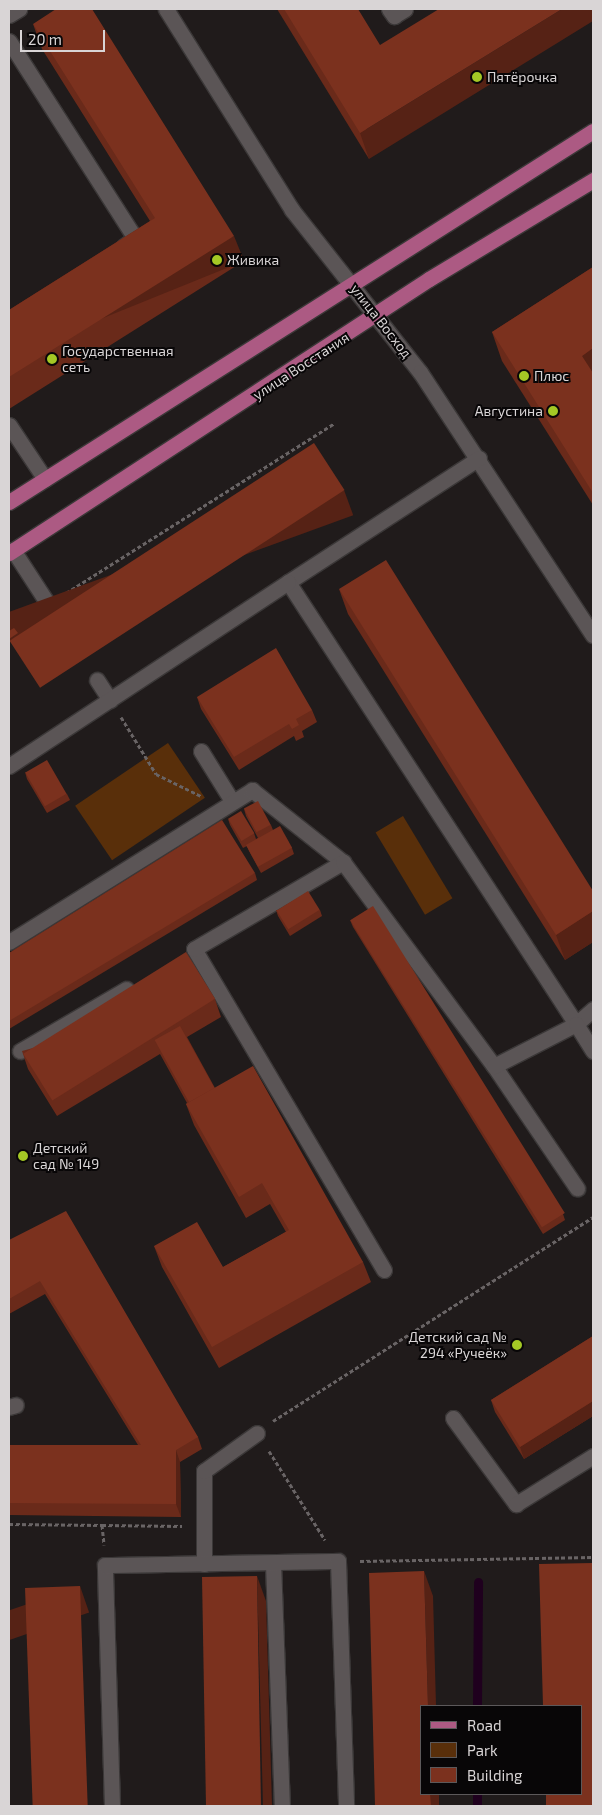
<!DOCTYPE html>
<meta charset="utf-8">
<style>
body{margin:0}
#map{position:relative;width:602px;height:1815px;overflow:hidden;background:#201b1b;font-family:"Exo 2",sans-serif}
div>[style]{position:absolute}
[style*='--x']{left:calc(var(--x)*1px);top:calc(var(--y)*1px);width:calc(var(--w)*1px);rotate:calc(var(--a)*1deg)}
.green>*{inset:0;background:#592f0a;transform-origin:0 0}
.stream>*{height:9px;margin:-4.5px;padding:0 4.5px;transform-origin:4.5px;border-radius:4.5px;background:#1f001e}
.path>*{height:3px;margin-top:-1.5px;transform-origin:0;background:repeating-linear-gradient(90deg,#696465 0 4px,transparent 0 6.5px)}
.roads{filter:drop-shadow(1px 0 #3b3838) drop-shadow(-1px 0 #3b3838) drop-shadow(0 1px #3b3838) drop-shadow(0 -1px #3b3838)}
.minor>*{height:15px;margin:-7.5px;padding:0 7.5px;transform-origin:7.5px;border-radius:7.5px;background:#5b5556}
.major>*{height:15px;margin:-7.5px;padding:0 7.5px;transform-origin:7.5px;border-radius:7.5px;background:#ac5a83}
.wall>*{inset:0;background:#6a2a1a}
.shaded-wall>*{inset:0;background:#562215;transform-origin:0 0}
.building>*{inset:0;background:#7b311e;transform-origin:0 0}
.dots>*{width:14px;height:14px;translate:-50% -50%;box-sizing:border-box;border:2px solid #080607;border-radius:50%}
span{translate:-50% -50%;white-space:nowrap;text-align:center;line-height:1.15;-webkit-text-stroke:4px #080607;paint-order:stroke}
.poi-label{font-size:14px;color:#d9d5d6}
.left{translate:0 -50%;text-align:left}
.right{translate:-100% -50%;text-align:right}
.street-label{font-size:14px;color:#d9d5d6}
.frame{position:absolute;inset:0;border:10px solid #d9d5d6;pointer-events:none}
.legend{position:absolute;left:420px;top:1705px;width:162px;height:90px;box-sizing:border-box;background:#080607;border:1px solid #5c595a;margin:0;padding:6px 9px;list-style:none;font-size:15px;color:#d9d5d6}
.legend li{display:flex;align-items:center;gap:10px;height:25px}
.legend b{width:25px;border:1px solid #5c595a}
.scale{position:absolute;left:20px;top:30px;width:85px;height:22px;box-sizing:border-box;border:2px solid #d9d5d6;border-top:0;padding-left:6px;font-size:15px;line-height:18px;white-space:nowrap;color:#d9d5d6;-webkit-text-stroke:4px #080607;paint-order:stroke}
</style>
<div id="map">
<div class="green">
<i style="left:168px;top:743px;width:66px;height:112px;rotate:56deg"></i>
<i style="left:403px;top:816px;width:96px;height:32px;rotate:59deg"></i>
</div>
<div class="stream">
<i style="--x:477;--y:1706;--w:124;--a:-89.5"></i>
<i style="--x:477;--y:1806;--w:12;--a:-90"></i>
</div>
<div class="path">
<i style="--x:66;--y:593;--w:318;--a:-32.3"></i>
<i style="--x:9;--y:630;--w:27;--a:-34"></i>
<i style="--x:121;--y:717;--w:67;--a:58.4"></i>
<i style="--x:156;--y:774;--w:50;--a:26.1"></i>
<i style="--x:273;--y:1421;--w:379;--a:-32.5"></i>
<i style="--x:269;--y:1451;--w:105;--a:57.8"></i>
<i style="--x:9;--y:1524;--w:93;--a:0.6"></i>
<i style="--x:102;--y:1525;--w:20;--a:84"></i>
<i style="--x:102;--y:1525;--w:80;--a:0.7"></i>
<i style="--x:360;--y:1561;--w:233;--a:-1"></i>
</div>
<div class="roads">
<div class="minor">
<i style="--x:166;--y:9;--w:237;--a:57.9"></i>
<i style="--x:292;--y:210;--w:206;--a:51.7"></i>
<i style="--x:420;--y:372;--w:315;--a:56.7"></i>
<i style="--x:389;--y:9;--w:9;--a:54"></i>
<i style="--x:394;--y:16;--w:13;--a:-32"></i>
<i style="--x:9;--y:15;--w:12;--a:-31"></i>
<i style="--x:9;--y:41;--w:234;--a:57.4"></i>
<i style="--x:135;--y:238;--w:14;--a:144"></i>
<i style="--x:9;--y:425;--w:65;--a:56.3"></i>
<i style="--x:479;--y:458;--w:228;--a:147"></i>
<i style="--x:288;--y:582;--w:528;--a:56.91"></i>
<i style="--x:576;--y:1024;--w:23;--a:-41"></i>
<i style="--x:13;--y:550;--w:92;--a:57"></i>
<i style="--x:97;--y:680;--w:24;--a:57"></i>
<i style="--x:201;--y:751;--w:59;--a:58.2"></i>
<i style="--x:9;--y:766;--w:334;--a:-33.4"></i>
<i style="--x:9;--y:942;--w:287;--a:-32"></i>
<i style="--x:252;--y:790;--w:116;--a:38.4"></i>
<i style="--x:20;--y:1051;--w:123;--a:-30.3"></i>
<i style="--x:494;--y:1066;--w:148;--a:55.8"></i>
<i style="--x:384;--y:1270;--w:373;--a:-120.6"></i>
<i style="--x:194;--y:949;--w:173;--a:-30.3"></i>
<i style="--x:343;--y:862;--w:254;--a:53.5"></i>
<i style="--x:494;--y:1066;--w:92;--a:-27.1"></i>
<i style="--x:576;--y:1024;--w:32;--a:58"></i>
<i style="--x:9;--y:1407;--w:7;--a:-16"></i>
<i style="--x:453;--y:1418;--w:107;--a:53.8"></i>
<i style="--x:516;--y:1504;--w:91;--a:-31.9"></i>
<i style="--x:273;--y:1563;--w:243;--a:87.9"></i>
<i style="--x:204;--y:1564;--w:93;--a:-90"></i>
<i style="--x:204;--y:1471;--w:65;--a:-35.6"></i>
<i style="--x:112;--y:1806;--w:241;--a:-91.7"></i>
<i style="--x:105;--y:1565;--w:233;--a:-1"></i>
<i style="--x:338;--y:1561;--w:245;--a:88.1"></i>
</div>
<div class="major">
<i style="--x:9;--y:502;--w:692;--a:-32.43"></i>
<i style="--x:9;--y:553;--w:501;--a:-33.12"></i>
<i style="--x:429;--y:279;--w:192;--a:-31.1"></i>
</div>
</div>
<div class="wall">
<i style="clip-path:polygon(277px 9px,358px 9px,369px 159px)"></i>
<i style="clip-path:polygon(33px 24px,244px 261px,9px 409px,9px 310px,150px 221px,42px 49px)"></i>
<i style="clip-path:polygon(593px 267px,593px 505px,502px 361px,492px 332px)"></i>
<i style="clip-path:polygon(339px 589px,593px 891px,593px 942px,565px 960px,348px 614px)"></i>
<i style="clip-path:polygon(197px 697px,312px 710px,317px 722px,302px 731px,304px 737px,296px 741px,294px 736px,239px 770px,201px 709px)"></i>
<i style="clip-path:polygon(25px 772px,67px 794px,70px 800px,47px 813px,27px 779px)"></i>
<i style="clip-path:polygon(244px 809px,271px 825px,273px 830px,292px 848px,294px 854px,261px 873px,249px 851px,247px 846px,243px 848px,230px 825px,228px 819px,254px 833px,256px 839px,258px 838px,246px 816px)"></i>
<i style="clip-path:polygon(255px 873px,257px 880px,9px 1029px,9px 953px)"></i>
<i style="clip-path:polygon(276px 910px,320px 910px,322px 916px,290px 936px,278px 916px)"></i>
<i style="clip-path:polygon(350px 920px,563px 1214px,565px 1220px,543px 1234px,353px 927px)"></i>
<i style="clip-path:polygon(215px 999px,221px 1017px,187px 1037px,215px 1088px,363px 1262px,371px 1282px,219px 1368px,162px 1267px,154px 1246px,223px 1267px,286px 1232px,270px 1204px,246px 1218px,194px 1125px,186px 1104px,187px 1103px,160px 1054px,57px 1116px,28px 1069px,22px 1051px)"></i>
<i style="clip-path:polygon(9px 1240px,198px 1437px,202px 1449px,180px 1462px,181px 1517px,9px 1515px,9px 1445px,138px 1445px,45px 1294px,9px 1314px)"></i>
<i style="clip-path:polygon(593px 1336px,593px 1416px,524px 1459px,495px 1412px,491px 1400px)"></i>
</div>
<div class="shaded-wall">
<i style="clip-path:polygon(562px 9px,593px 9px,593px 21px,369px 159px,360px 133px)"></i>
<i style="left:234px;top:236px;width:27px;height:266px;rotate:68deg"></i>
<i style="clip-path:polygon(593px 348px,593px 384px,582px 356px)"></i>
<i style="left:344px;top:490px;width:27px;height:398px;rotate:70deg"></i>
<i style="clip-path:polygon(593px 911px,593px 942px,565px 960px,556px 935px)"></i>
<i style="clip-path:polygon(593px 1401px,593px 1416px,524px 1459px,520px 1447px)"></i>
<i style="clip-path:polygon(176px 1450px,180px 1462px,181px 1517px,176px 1504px)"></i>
<i style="clip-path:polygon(424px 1571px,433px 1596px,436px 1706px,428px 1706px)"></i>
<i style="clip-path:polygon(257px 1576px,266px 1601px,272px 1806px,263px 1806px)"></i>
<i style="left:80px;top:1586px;width:28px;height:220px;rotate:71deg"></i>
<i style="left:430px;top:1794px;width:9px;height:12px"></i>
</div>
<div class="building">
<i style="clip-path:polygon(56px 9px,92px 9px,234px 236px,9px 377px,9px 310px,155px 218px,33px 24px)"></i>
<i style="clip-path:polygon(284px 9px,358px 9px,380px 45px,439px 9px,562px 9px,360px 133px)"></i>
<i style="clip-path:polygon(593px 267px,593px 348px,582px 356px,593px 373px,593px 493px,492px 332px)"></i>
<i style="left:314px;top:443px;width:56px;height:363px;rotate:57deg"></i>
<i style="clip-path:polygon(386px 560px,593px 891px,593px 911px,556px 935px,339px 589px)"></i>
<i style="clip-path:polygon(14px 628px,18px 633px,9px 639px,9px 631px)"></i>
<i style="clip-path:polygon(276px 648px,312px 710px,296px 719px,299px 725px,292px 729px,289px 724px,234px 757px,197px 697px)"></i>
<i style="left:47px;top:760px;width:39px;height:25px;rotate:60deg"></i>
<i style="left:258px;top:801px;width:27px;height:16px;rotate:62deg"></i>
<i style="left:241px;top:811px;width:26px;height:15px;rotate:59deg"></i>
<i style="clip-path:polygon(222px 820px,255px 873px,9px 1021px,9px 953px)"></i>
<i style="left:280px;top:826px;width:25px;height:39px;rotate:61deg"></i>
<i style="left:308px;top:891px;width:22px;height:37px;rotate:58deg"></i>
<i style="left:373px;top:906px;width:362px;height:27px;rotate:58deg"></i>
<i style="left:186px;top:952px;width:55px;height:192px;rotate:58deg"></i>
<i style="left:180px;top:1026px;width:71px;height:29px;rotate:61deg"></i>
<i style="clip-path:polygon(253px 1066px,363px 1262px,212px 1347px,154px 1246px,197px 1222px,223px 1267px,289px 1230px,262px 1183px,239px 1197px,186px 1104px)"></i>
<i style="clip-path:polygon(66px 1211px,198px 1437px,176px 1450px,176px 1504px,9px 1503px,9px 1445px,141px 1445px,40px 1281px,9px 1299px,9px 1240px)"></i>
<i style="clip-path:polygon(593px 1336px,593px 1401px,520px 1447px,491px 1400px)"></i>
<i style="clip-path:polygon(593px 1563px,593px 1806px,546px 1806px,546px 1794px,581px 1794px,581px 1706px,543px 1706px,539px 1564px)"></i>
<i style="clip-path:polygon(424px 1571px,428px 1706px,421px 1706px,421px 1794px,430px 1794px,431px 1806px,375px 1806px,369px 1573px)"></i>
<i style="left:257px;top:1576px;width:230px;height:55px;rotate:89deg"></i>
<i style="left:80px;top:1586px;width:220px;height:55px;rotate:88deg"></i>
</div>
<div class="dots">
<i style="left:477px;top:77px;background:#a4c825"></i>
<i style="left:217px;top:260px;background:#a4c825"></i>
<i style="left:52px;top:359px;background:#a4c825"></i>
<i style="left:524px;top:376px;background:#a4c825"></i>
<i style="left:553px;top:411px;background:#a4c825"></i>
<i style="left:23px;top:1156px;background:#a4c825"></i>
<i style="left:517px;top:1345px;background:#a4c825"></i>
</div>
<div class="poi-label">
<span class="left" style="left:487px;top:77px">Пятёрочка</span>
<span class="left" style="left:227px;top:260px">Живика</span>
<span class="left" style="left:62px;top:359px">Государственная<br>сеть</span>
<span class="left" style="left:534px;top:376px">Плюс</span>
<span class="right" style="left:543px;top:411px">Августина</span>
<span class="left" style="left:33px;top:1156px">Детский<br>сад № 149</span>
<span class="right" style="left:507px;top:1345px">Детский сад №<br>294 «Ручеёк»</span>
</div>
<div class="street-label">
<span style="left:381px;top:321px;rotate:52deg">улица Восход</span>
<span style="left:301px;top:366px;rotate:-33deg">улица Восстания</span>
</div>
<div class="frame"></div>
<ul class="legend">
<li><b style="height:6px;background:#ac5a83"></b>Road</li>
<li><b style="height:14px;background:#592f0a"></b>Park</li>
<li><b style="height:14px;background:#7b311e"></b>Building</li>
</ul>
<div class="scale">20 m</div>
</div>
